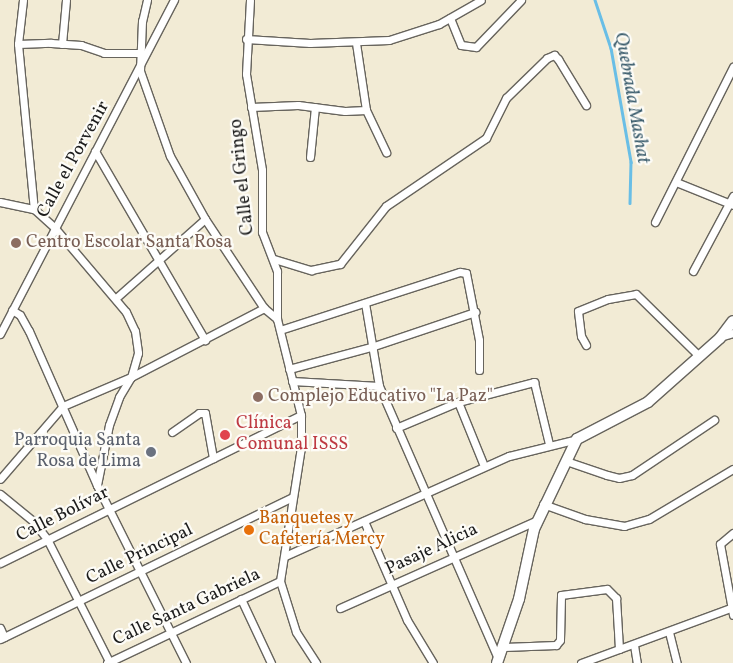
<!DOCTYPE html>
<meta charset="utf-8">
<style>
body{margin:0}
#map{position:relative;width:733px;height:663px;overflow:hidden;background:#f2ebd5;font-family:Vollkorn,serif}
div>[style]{position:absolute}
[style*='--x']{left:calc(var(--x)*1px);top:calc(var(--y)*1px);width:calc(var(--w)*1px);rotate:calc(var(--a)*1deg)}
.stream>*{height:2.5px;margin:-1.25px;padding:0 1.25px;transform-origin:1.25px;border-radius:1.25px;background:#69bee6}
.roads{filter:drop-shadow(1px 0 #67645d) drop-shadow(-1px 0 #67645d) drop-shadow(0 1px #67645d) drop-shadow(0 -1px #67645d)}
.street>*{height:7px;margin:-3.5px;padding:0 3.5px;transform-origin:3.5px;border-radius:3.5px;background:#fff}
.secondary>*{height:10px;margin:-5px;padding:0 5px;transform-origin:5px;border-radius:5px;background:#fff}
.dots>*{width:14px;height:14px;translate:-50% -50%;box-sizing:border-box;border:2px solid #fdfcf7;border-radius:50%}
span{translate:-50% -50%;white-space:nowrap;text-align:center;line-height:1.15;-webkit-text-stroke:4.5px #fdfcf7;paint-order:stroke}
.street-label{font-size:18px;color:#1c1c1c}
.education-label{font-size:18px;color:#785e54}
.left{translate:0 -50%;text-align:left}
.health-label{font-size:18px;color:#be3a42}
.worship-label{font-size:18px;color:#5b616d}
.right{translate:-100% -50%;text-align:right}
.food-label{font-size:18px;color:#c56008}
.water-label{font-size:19px;color:#3b5d6d;font-style:italic}
</style>
<div id="map">
<div class="stream">
<i style="--x:595;--y:0;--w:51;--a:71.6"></i>
<i style="--x:611;--y:48;--w:116;--a:80"></i>
<i style="--x:631;--y:162;--w:41;--a:91.4"></i>
</div>
<div class="roads">
<div class="street">
<i style="--x:23;--y:0;--w:44;--a:96.5"></i>
<i style="--x:18;--y:44;--w:166;--a:84.5"></i>
<i style="--x:147;--y:0;--w:22;--a:103"></i>
<i style="--x:142;--y:21;--w:50;--a:92.3"></i>
<i style="--x:140;--y:71;--w:90;--a:70.6"></i>
<i style="--x:170;--y:156;--w:72;--a:60.9"></i>
<i style="--x:205;--y:219;--w:107;--a:56.5"></i>
<i style="--x:264;--y:308;--w:17;--a:40"></i>
<i style="--x:250;--y:0;--w:74;--a:93.1"></i>
<i style="--x:246;--y:74;--w:97;--a:80.5"></i>
<i style="--x:262;--y:170;--w:62;--a:90"></i>
<i style="--x:262;--y:232;--w:42;--a:69"></i>
<i style="--x:277;--y:271;--w:48;--a:90"></i>
<i style="--x:277;--y:319;--w:99;--a:76"></i>
<i style="--x:301;--y:415;--w:32;--a:90"></i>
<i style="--x:301;--y:447;--w:136;--a:98.9"></i>
<i style="--x:280;--y:581;--w:53;--a:72.6"></i>
<i style="--x:296;--y:632;--w:37;--a:57"></i>
<i style="--x:450;--y:18;--w:29;--a:68"></i>
<i style="--x:461;--y:45;--w:15;--a:8"></i>
<i style="--x:476;--y:47;--w:65;--a:-46.2"></i>
<i style="--x:246;--y:39;--w:64;--a:3.6"></i>
<i style="--x:310;--y:43;--w:79;--a:-2.2"></i>
<i style="--x:389;--y:40;--w:52;--a:-17.7"></i>
<i style="--x:439;--y:24;--w:48;--a:-29.7"></i>
<i style="--x:356;--y:43;--w:68;--a:81.5"></i>
<i style="--x:366;--y:110;--w:47;--a:64.5"></i>
<i style="--x:18;--y:44;--w:33;--a:-2"></i>
<i style="--x:51;--y:43;--w:30;--a:4"></i>
<i style="--x:81;--y:45;--w:24;--a:19"></i>
<i style="--x:104;--y:53;--w:36;--a:0"></i>
<i style="--x:62;--y:44;--w:44;--a:-84.8"></i>
<i style="--x:251;--y:107;--w:47;--a:-2.4"></i>
<i style="--x:298;--y:105;--w:47;--a:7.3"></i>
<i style="--x:345;--y:111;--w:21;--a:-3"></i>
<i style="--x:95;--y:151;--w:219;--a:59.8"></i>
<i style="--x:310;--y:157;--w:50;--a:-84.3"></i>
<i style="--x:676;--y:182;--w:61;--a:22"></i>
<i style="--x:0;--y:202;--w:35;--a:12"></i>
<i style="--x:34;--y:209;--w:27;--a:42"></i>
<i style="--x:54;--y:227;--w:111;--a:49.7"></i>
<i style="--x:126;--y:312;--w:21;--a:65"></i>
<i style="--x:135;--y:331;--w:22;--a:82"></i>
<i style="--x:138;--y:353;--w:25;--a:106"></i>
<i style="--x:131;--y:377;--w:74;--a:156.9"></i>
<i style="--x:63;--y:406;--w:96;--a:130.8"></i>
<i style="--x:655;--y:222;--w:174;--a:-63.3"></i>
<i style="--x:274;--y:259;--w:39;--a:17"></i>
<i style="--x:311;--y:270;--w:30;--a:-12"></i>
<i style="--x:340;--y:264;--w:74;--a:-51.6"></i>
<i style="--x:386;--y:206;--w:121;--a:-34.2"></i>
<i style="--x:486;--y:138;--w:45;--a:-63.4"></i>
<i style="--x:506;--y:98;--w:57;--a:-44.3"></i>
<i style="--x:547;--y:58;--w:8;--a:-23"></i>
<i style="--x:554;--y:55;--w:6;--a:45"></i>
<i style="--x:558;--y:59;--w:54;--a:58.7"></i>
<i style="--x:693;--y:271;--w:85;--a:-61.9"></i>
<i style="--x:116;--y:298;--w:119;--a:-41.6"></i>
<i style="--x:365;--y:303;--w:84;--a:80.4"></i>
<i style="--x:379;--y:386;--w:298;--a:66.4"></i>
<i style="--x:12;--y:310;--w:9;--a:32"></i>
<i style="--x:20;--y:315;--w:18;--a:61"></i>
<i style="--x:29;--y:331;--w:168;--a:66.2"></i>
<i style="--x:280;--y:330;--w:189;--a:-17.9"></i>
<i style="--x:460;--y:272;--w:6;--a:9"></i>
<i style="--x:466;--y:273;--w:68;--a:79"></i>
<i style="--x:479;--y:340;--w:30;--a:90"></i>
<i style="--x:0;--y:334;--w:377;--a:-62.5"></i>
<i style="--x:720;--y:337;--w:14;--a:-17"></i>
<i style="--x:586;--y:345;--w:10;--a:-119"></i>
<i style="--x:581;--y:336;--w:25;--a:-97"></i>
<i style="--x:578;--y:311;--w:32;--a:-22"></i>
<i style="--x:608;--y:299;--w:28;--a:-10"></i>
<i style="--x:636;--y:294;--w:87;--a:44.5"></i>
<i style="--x:289;--y:369;--w:88;--a:-15.1"></i>
<i style="--x:374;--y:346;--w:107;--a:-18.6"></i>
<i style="--x:292;--y:381;--w:87;--a:3.3"></i>
<i style="--x:458;--y:402;--w:69;--a:67.9"></i>
<i style="--x:396;--y:428;--w:67;--a:-22.8"></i>
<i style="--x:458;--y:402;--w:79;--a:-14.7"></i>
<i style="--x:534;--y:382;--w:64;--a:76.4"></i>
<i style="--x:172;--y:432;--w:33;--a:-35"></i>
<i style="--x:199;--y:413;--w:6;--a:0"></i>
<i style="--x:205;--y:413;--w:46;--a:79.9"></i>
<i style="--x:566;--y:461;--w:43;--a:18.9"></i>
<i style="--x:607;--y:475;--w:12;--a:14"></i>
<i style="--x:619;--y:478;--w:13;--a:-13"></i>
<i style="--x:632;--y:475;--w:99;--a:-33.9"></i>
<i style="--x:0;--y:494;--w:43;--a:39.3"></i>
<i style="--x:33;--y:521;--w:23;--a:52"></i>
<i style="--x:47;--y:539;--w:139;--a:63.1"></i>
<i style="--x:543;--y:504;--w:45;--a:19.7"></i>
<i style="--x:585;--y:519;--w:40;--a:10"></i>
<i style="--x:624;--y:526;--w:26;--a:-16"></i>
<i style="--x:649;--y:519;--w:98;--a:-30.8"></i>
<i style="--x:364;--y:521;--w:108;--a:66.5"></i>
<i style="--x:407;--y:620;--w:50;--a:58.8"></i>
<i style="--x:733;--y:533;--w:17;--a:140"></i>
<i style="--x:720;--y:544;--w:72;--a:79.6"></i>
<i style="--x:285;--y:556;--w:245;--a:-24.1"></i>
<i style="--x:509;--y:456;--w:70;--a:-14"></i>
<i style="--x:0;--y:563;--w:335;--a:-26.2"></i>
<i style="--x:241;--y:599;--w:71;--a:64.9"></i>
<i style="--x:340;--y:608;--w:217;--a:-24"></i>
<i style="--x:0;--y:628;--w:10;--a:66"></i>
<i style="--x:669;--y:632;--w:32;--a:76"></i>
<i style="--x:0;--y:639;--w:325;--a:-25.9"></i>
<i style="--x:634;--y:645;--w:18;--a:81"></i>
<i style="--x:504;--y:647;--w:52;--a:-2.2"></i>
<i style="--x:556;--y:645;--w:6;--a:-51"></i>
<i style="--x:560;--y:640;--w:45;--a:-88.7"></i>
<i style="--x:561;--y:595;--w:46;--a:-7.4"></i>
<i style="--x:607;--y:589;--w:13;--a:45"></i>
<i style="--x:616;--y:598;--w:51;--a:86.6"></i>
<i style="--x:107;--y:663;--w:191;--a:-25.4"></i>
<i style="--x:186;--y:663;--w:199;--a:-116.6"></i>
<i style="--x:97;--y:485;--w:61;--a:-78.7"></i>
<i style="--x:109;--y:425;--w:30;--a:-70"></i>
<i style="--x:119;--y:397;--w:23;--a:-59"></i>
<i style="--x:131;--y:377;--w:150;--a:-27.4"></i>
<i style="--x:581;--y:663;--w:162;--a:-20.2"></i>
</div>
<div class="secondary">
<i style="--x:497;--y:663;--w:68;--a:-71"></i>
<i style="--x:519;--y:599;--w:72;--a:-77.9"></i>
<i style="--x:534;--y:529;--w:100;--a:-64.5"></i>
<i style="--x:577;--y:439;--w:80;--a:-27.5"></i>
<i style="--x:648;--y:402;--w:96;--a:-41.6"></i>
<i style="--x:720;--y:338;--w:21;--a:-53"></i>
</div>
</div>
<div class="dots">
<i style="left:16px;top:243px;background:#8d6e63"></i>
<i style="left:258px;top:397px;background:#8d6e63"></i>
<i style="left:225px;top:435px;background:#e0444e"></i>
<i style="left:151px;top:452px;background:#6b7280"></i>
<i style="left:249px;top:530px;background:#e8710a"></i>
</div>
<div class="street-label">
<span style="left:74px;top:160px;rotate:-61deg">Calle el Porvenir</span>
<span style="left:243px;top:177px;rotate:-96deg">Calle el Gringo</span>
<span style="left:63px;top:515px;rotate:-27deg">Calle Bolívar</span>
<span style="left:432px;top:550px;rotate:-25deg">Pasaje Alicia</span>
<span style="left:140px;top:555px;rotate:-26deg">Calle Principal</span>
<span style="left:187px;top:608px;rotate:-25deg">Calle Santa Gabriela</span>
</div>
<div class="education-label">
<span class="left" style="left:26px;top:243px">Centro Escolar Santa Rosa</span>
<span class="left" style="left:268px;top:397px">Complejo Educativo "La Paz"</span>
</div>
<div class="health-label">
<span class="left" style="left:236px;top:435px">Clínica<br>Comunal ISSS</span>
</div>
<div class="worship-label">
<span class="right" style="left:141px;top:452px">Parroquia Santa<br>Rosa de Lima</span>
</div>
<div class="food-label">
<span class="left" style="left:259px;top:530px">Banquetes y<br>Cafetería Mercy</span>
</div>
<div class="water-label">
<span style="left:631px;top:98px;rotate:80deg">Quebrada Mashat</span>
</div>
</div>
